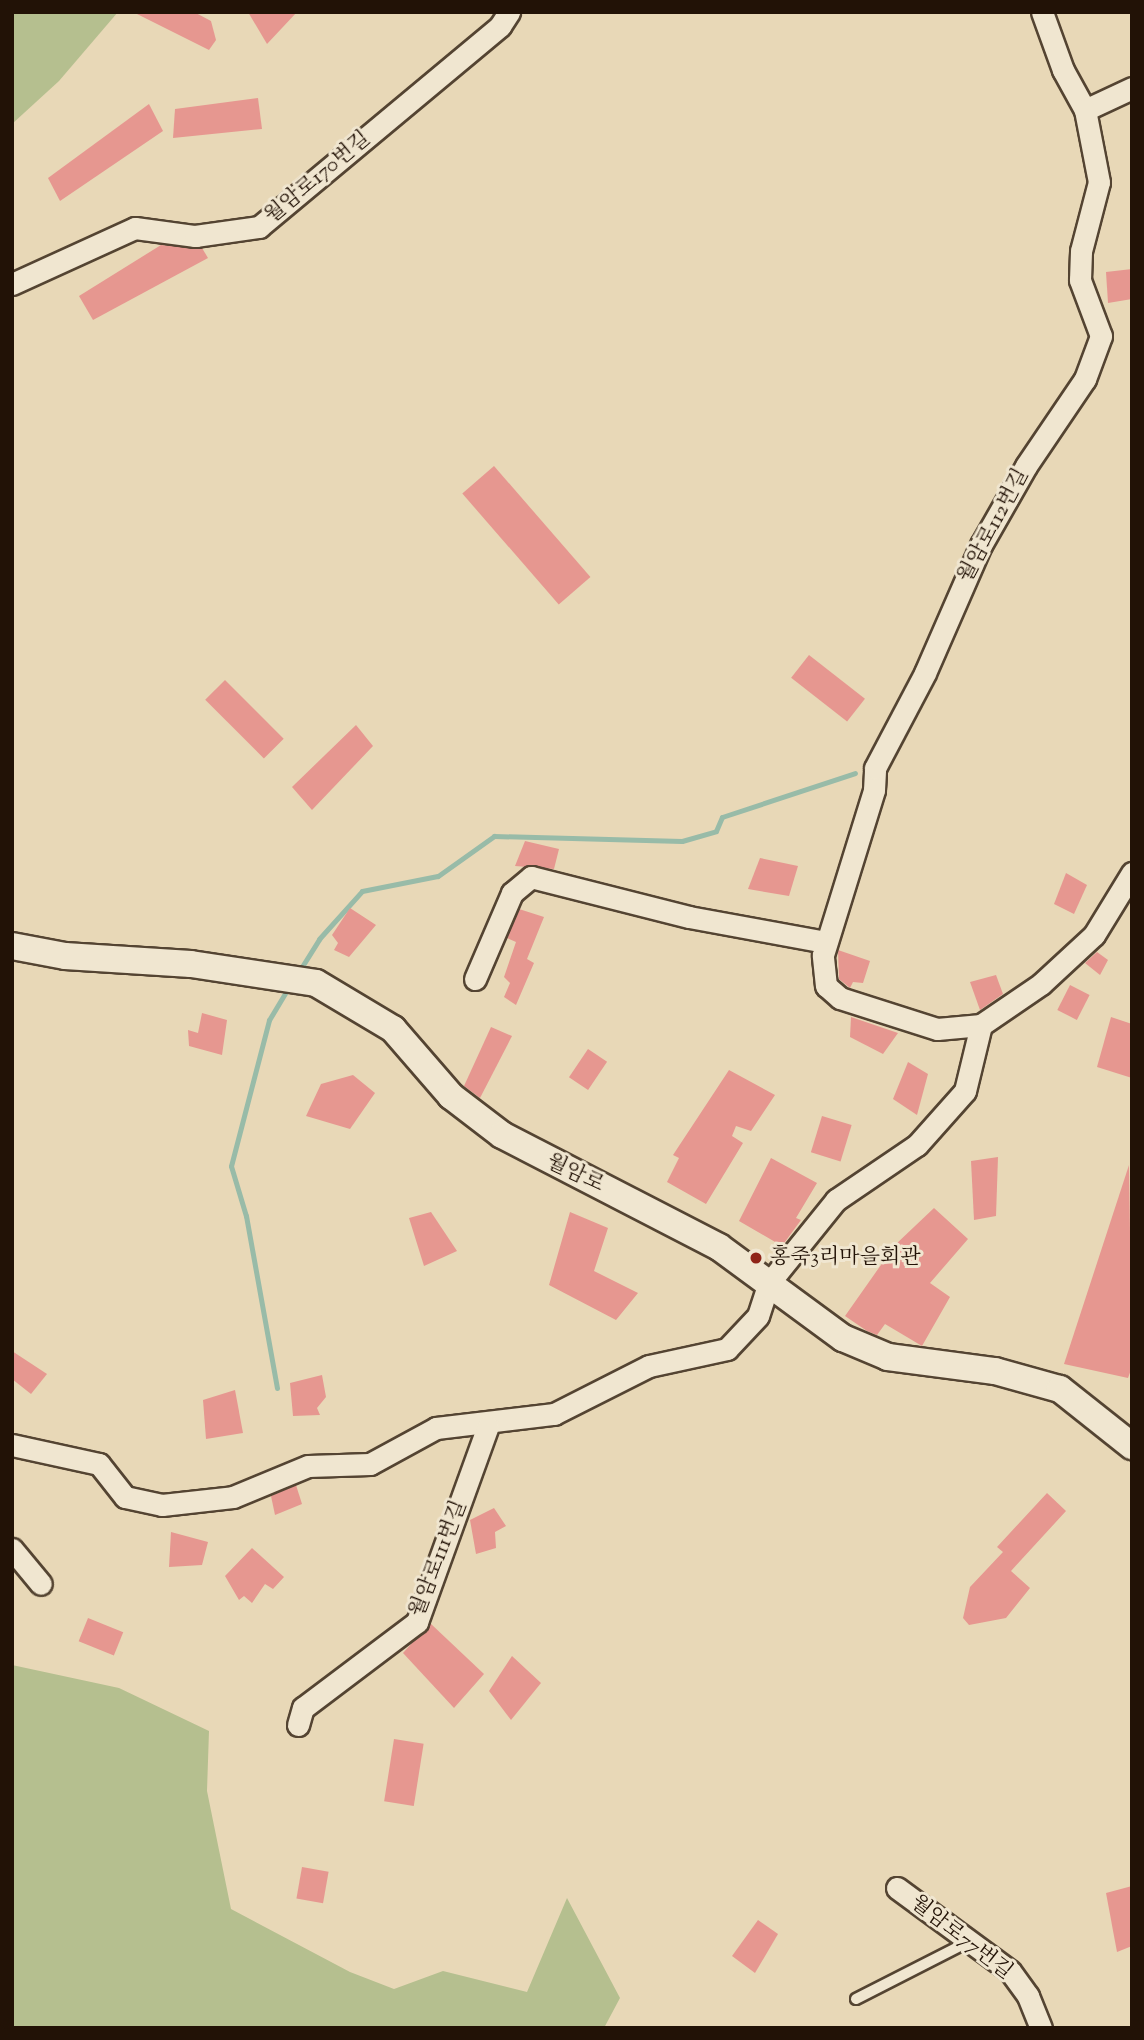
<!DOCTYPE html>
<meta charset="utf-8">
<style>
body{margin:0}
#map{position:relative;width:1144px;height:2040px;overflow:hidden;background:#e8d8b7;font-family:"Sorts Mill Goudy","Noto Serif KR",serif}
div>[style]{position:absolute}
[style*='--x']{left:calc(var(--x)*1px);top:calc(var(--y)*1px);width:calc(var(--w)*1px);rotate:calc(var(--a)*1deg)}
.green>*{inset:0;background:#b5bf8f}
.stream>*{height:5px;margin:-2.5px;padding:0 2.5px;transform-origin:2.5px;border-radius:2.5px;background:#98bba8}
.building>*{inset:0;background:#e69790;transform-origin:0 0}
.roads{filter:drop-shadow(2px 0 #544432) drop-shadow(-2px 0 #544432) drop-shadow(0 2px #544432) drop-shadow(0 -2px #544432)}
.service>*{height:10px;margin:-5px;padding:0 5px;transform-origin:5px;border-radius:5px;background:#f0e6d0}
.minor>*{height:21px;margin:-10.5px;padding:0 10.5px;transform-origin:10.5px;border-radius:10.5px;background:#f0e6d0}
.tertiary>*{height:26px;margin:-13px;padding:0 13px;transform-origin:13px;border-radius:13px;background:#f0e6d0}
.dots>*{width:19px;height:19px;translate:-50% -50%;box-sizing:border-box;border:4px solid #f0e6d0;border-radius:50%}
span{translate:-50% -50%;white-space:nowrap;text-align:center;line-height:1.15;-webkit-text-stroke:6px #f0e6d0;paint-order:stroke}
.street-label{font-size:21px;color:#221206}
.poi-label{font-size:21px;color:#221206}
.left{translate:0 -50%;text-align:left}
.frame{position:absolute;inset:0;border:14px solid #221206;pointer-events:none}
</style>
<div id="map">
<div class="green">
<i style="clip-path:polygon(12px 12px,118px 12px,59px 81px,12px 124px)"></i>
<i style="clip-path:polygon(12px 1665px,119px 1688px,209px 1731px,207px 1791px,231px 1909px,350px 1972px,394px 1989px,443px 1971px,527px 1992px,567px 1898px,620px 1998px,604px 2028px,12px 2028px)"></i>
</div>
<div class="stream">
<i style="--x:298;--y:973;--w:40;--a:-58"></i>
<i style="--x:319;--y:939;--w:64;--a:-48.1"></i>
<i style="--x:362;--y:891;--w:77;--a:-11.2"></i>
<i style="--x:438;--y:876;--w:69;--a:-35.5"></i>
<i style="--x:494;--y:836;--w:188;--a:1.5"></i>
<i style="--x:682;--y:841;--w:35;--a:-16"></i>
<i style="--x:716;--y:831;--w:15;--a:-67"></i>
<i style="--x:722;--y:817;--w:140;--a:-18.3"></i>
<i style="--x:277;--y:1388;--w:175;--a:-100.2"></i>
<i style="--x:246;--y:1216;--w:52;--a:-106.7"></i>
<i style="--x:231;--y:1166;--w:151;--a:-75.4"></i>
<i style="--x:269;--y:1020;--w:39;--a:-59"></i>
</div>
<div class="building">
<i style="clip-path:polygon(133px 12px,194px 12px,211px 21px,216px 40px,209px 50px)"></i>
<i style="clip-path:polygon(248px 12px,297px 12px,267px 44px)"></i>
<i style="clip-path:polygon(258px 98px,262px 129px,173px 138px,175px 109px)"></i>
<i style="clip-path:polygon(149px 104px,163px 131px,60px 201px,48px 178px)"></i>
<i style="clip-path:polygon(161px 245px,202px 248px,208px 258px,93px 320px,79px 296px)"></i>
<i style="clip-path:polygon(1132px 269px,1132px 299px,1108px 303px,1106px 272px)"></i>
<i style="left:494px;top:466px;width:147px;height:42px;rotate:49deg"></i>
<i style="left:809px;top:655px;width:71px;height:29px;rotate:38deg"></i>
<i style="left:225px;top:680px;width:83px;height:28px;rotate:45deg"></i>
<i style="clip-path:polygon(356px 725px,373px 746px,312px 810px,292px 787px)"></i>
<i style="clip-path:polygon(525px 841px,559px 849px,554px 869px,515px 866px)"></i>
<i style="clip-path:polygon(760px 858px,798px 866px,789px 896px,748px 889px)"></i>
<i style="clip-path:polygon(1066px 873px,1087px 885px,1074px 914px,1054px 904px)"></i>
<i style="clip-path:polygon(350px 908px,376px 925px,349px 957px,334px 950px,338px 943px,332px 935px)"></i>
<i style="clip-path:polygon(519px 909px,544px 917px,527px 959px,534px 963px,516px 1005px,504px 997px,510px 983px,504px 977px,516px 942px,507px 938px)"></i>
<i style="clip-path:polygon(838px 950px,870px 961px,863px 983px,853px 982px,850px 988px,839px 979px)"></i>
<i style="clip-path:polygon(1097px 952px,1108px 960px,1100px 975px,1085px 963px)"></i>
<i style="clip-path:polygon(996px 975px,1003px 994px,980px 1010px,970px 982px)"></i>
<i style="left:1070px;top:985px;width:22px;height:28px;rotate:27deg"></i>
<i style="clip-path:polygon(202px 1013px,227px 1020px,222px 1055px,189px 1046px,188px 1030px,198px 1033px)"></i>
<i style="clip-path:polygon(851px 1017px,898px 1033px,883px 1054px,850px 1037px)"></i>
<i style="clip-path:polygon(1111px 1017px,1132px 1024px,1132px 1078px,1097px 1067px)"></i>
<i style="clip-path:polygon(491px 1027px,512px 1036px,480px 1098px,464px 1086px)"></i>
<i style="left:588px;top:1049px;width:23px;height:34px;rotate:34deg"></i>
<i style="clip-path:polygon(908px 1062px,928px 1074px,917px 1115px,893px 1099px)"></i>
<i style="clip-path:polygon(729px 1070px,775px 1095px,751px 1131px,736px 1126px,732px 1136px,743px 1143px,706px 1204px,667px 1182px,679px 1158px,673px 1155px)"></i>
<i style="clip-path:polygon(353px 1075px,375px 1093px,350px 1129px,306px 1116px,321px 1084px)"></i>
<i style="left:822px;top:1116px;width:31px;height:38px;rotate:17deg"></i>
<i style="clip-path:polygon(998px 1157px,996px 1216px,974px 1220px,971px 1161px)"></i>
<i style="clip-path:polygon(771px 1158px,817px 1183px,796px 1218px,801px 1220px,782px 1246px,739px 1221px)"></i>
<i style="clip-path:polygon(1129px 1165px,1132px 1367px,1128px 1378px,1064px 1364px)"></i>
<i style="clip-path:polygon(934px 1208px,968px 1239px,930px 1283px,950px 1297px,922px 1346px,885px 1324px,877px 1335px,867px 1331px,845px 1316px,895px 1245px)"></i>
<i style="clip-path:polygon(431px 1212px,457px 1251px,424px 1266px,409px 1218px)"></i>
<i style="clip-path:polygon(570px 1212px,608px 1228px,594px 1271px,638px 1293px,616px 1320px,549px 1285px)"></i>
<i style="clip-path:polygon(12px 1351px,47px 1374px,31px 1394px,12px 1379px)"></i>
<i style="clip-path:polygon(322px 1375px,326px 1397px,317px 1408px,320px 1415px,293px 1416px,290px 1383px)"></i>
<i style="clip-path:polygon(235px 1390px,243px 1433px,206px 1439px,203px 1400px)"></i>
<i style="clip-path:polygon(296px 1485px,302px 1504px,275px 1515px,271px 1496px)"></i>
<i style="clip-path:polygon(1047px 1493px,1066px 1511px,1011px 1571px,1030px 1588px,1006px 1618px,969px 1625px,963px 1618px,970px 1587px,1003px 1552px,997px 1547px)"></i>
<i style="clip-path:polygon(494px 1508px,506px 1526px,495px 1532px,496px 1548px,476px 1554px,470px 1520px)"></i>
<i style="clip-path:polygon(171px 1532px,208px 1542px,202px 1565px,169px 1567px)"></i>
<i style="clip-path:polygon(252px 1548px,284px 1577px,273px 1589px,265px 1584px,252px 1603px,244px 1596px,239px 1600px,225px 1576px)"></i>
<i style="left:88px;top:1618px;width:38px;height:25px;rotate:22deg"></i>
<i style="clip-path:polygon(430px 1623px,484px 1674px,454px 1708px,403px 1653px)"></i>
<i style="clip-path:polygon(512px 1656px,541px 1683px,511px 1720px,489px 1691px)"></i>
<i style="left:394px;top:1739px;width:30px;height:63px;rotate:9deg"></i>
<i style="left:302px;top:1867px;width:27px;height:32px;rotate:10deg"></i>
<i style="clip-path:polygon(1132px 1886px,1132px 1946px,1117px 1952px,1106px 1893px)"></i>
<i style="clip-path:polygon(758px 1920px,778px 1934px,755px 1973px,732px 1956px)"></i>
</div>
<div class="roads">
<div class="service">
<i style="--x:856;--y:1999;--w:128;--a:-27"></i>
</div>
<div class="minor">
<i style="--x:1042;--y:12;--w:62;--a:70.1"></i>
<i style="--x:1063;--y:70;--w:46;--a:61.2"></i>
<i style="--x:1085;--y:110;--w:52;--a:-25.1"></i>
<i style="--x:12;--y:284;--w:135;--a:-24.5"></i>
<i style="--x:135;--y:228;--w:61;--a:7.6"></i>
<i style="--x:195;--y:236;--w:65;--a:-8"></i>
<i style="--x:259;--y:227;--w:314;--a:-39.8"></i>
<i style="--x:500;--y:26;--w:17;--a:-57"></i>
<i style="--x:475;--y:979;--w:94;--a:-66.7"></i>
<i style="--x:512;--y:893;--w:25;--a:-40"></i>
<i style="--x:531;--y:877;--w:163;--a:14.2"></i>
<i style="--x:689;--y:917;--w:138;--a:10.4"></i>
<i style="--x:981;--y:1025;--w:44;--a:174.8"></i>
<i style="--x:937;--y:1029;--w:102;--a:-162.3"></i>
<i style="--x:840;--y:998;--w:18;--a:-139"></i>
<i style="--x:826;--y:986;--w:31;--a:-96"></i>
<i style="--x:823;--y:955;--w:173;--a:-72.8"></i>
<i style="--x:874;--y:790;--w:22;--a:-87"></i>
<i style="--x:875;--y:768;--w:107;--a:-62.2"></i>
<i style="--x:925;--y:673;--w:140;--a:-66.4"></i>
<i style="--x:981;--y:545;--w:91;--a:-60.3"></i>
<i style="--x:1026;--y:466;--w:105;--a:-55.9"></i>
<i style="--x:1085;--y:379;--w:46;--a:-69.6"></i>
<i style="--x:1101;--y:336;--w:60;--a:-110.6"></i>
<i style="--x:1080;--y:280;--w:29;--a:-88"></i>
<i style="--x:1081;--y:251;--w:71;--a:-75.4"></i>
<i style="--x:1099;--y:182;--w:73;--a:-101"></i>
<i style="--x:12;--y:1445;--w:89;--a:12.3"></i>
<i style="--x:99;--y:1464;--w:42;--a:51.8"></i>
<i style="--x:125;--y:1497;--w:38;--a:12"></i>
<i style="--x:162;--y:1505;--w:71;--a:-6.4"></i>
<i style="--x:233;--y:1497;--w:81;--a:-22.5"></i>
<i style="--x:308;--y:1466;--w:62;--a:-1.8"></i>
<i style="--x:370;--y:1464;--w:75;--a:-28.6"></i>
<i style="--x:436;--y:1428;--w:119;--a:-6.8"></i>
<i style="--x:554;--y:1414;--w:106;--a:-26.8"></i>
<i style="--x:649;--y:1366;--w:80;--a:-12.3"></i>
<i style="--x:727;--y:1349;--w:45;--a:-46.8"></i>
<i style="--x:758;--y:1316;--w:35;--a:-72"></i>
<i style="--x:769;--y:1283;--w:107;--a:-51.1"></i>
<i style="--x:836;--y:1200;--w:98;--a:-34.2"></i>
<i style="--x:917;--y:1145;--w:72;--a:-48.4"></i>
<i style="--x:965;--y:1091;--w:68;--a:-76.4"></i>
<i style="--x:981;--y:1025;--w:73;--a:-34.3"></i>
<i style="--x:1041;--y:984;--w:72;--a:-42.8"></i>
<i style="--x:1094;--y:935;--w:73;--a:-58.5"></i>
<i style="--x:12;--y:1549;--w:45;--a:50.4"></i>
<i style="--x:298;--y:1725;--w:18;--a:-74"></i>
<i style="--x:303;--y:1708;--w:143;--a:-37"></i>
<i style="--x:417;--y:1622;--w:208;--a:-70.1"></i>
<i style="--x:897;--y:1888;--w:140;--a:36.3"></i>
<i style="--x:1010;--y:1971;--w:31;--a:54"></i>
<i style="--x:1028;--y:1996;--w:35;--a:68"></i>
</div>
<div class="tertiary">
<i style="--x:12;--y:946;--w:54;--a:10.7"></i>
<i style="--x:65;--y:956;--w:126;--a:3.6"></i>
<i style="--x:191;--y:964;--w:126;--a:8.6"></i>
<i style="--x:316;--y:983;--w:90;--a:30.9"></i>
<i style="--x:393;--y:1029;--w:89;--a:49.1"></i>
<i style="--x:451;--y:1096;--w:64;--a:37.4"></i>
<i style="--x:502;--y:1135;--w:244;--a:27.3"></i>
<i style="--x:719;--y:1247;--w:154;--a:36.3"></i>
<i style="--x:843;--y:1338;--w:49;--a:22.9"></i>
<i style="--x:888;--y:1357;--w:108;--a:7.5"></i>
<i style="--x:995;--y:1371;--w:67;--a:15.5"></i>
<i style="--x:1060;--y:1389;--w:92;--a:38.4"></i>
</div>
</div>
<div class="dots">
<i style="left:756px;top:1258px;background:#8f2418"></i>
</div>
<div class="street-label">
<span style="left:318px;top:178px;rotate:-40deg">월암로170번길</span>
<span style="left:994px;top:526px;rotate:-62deg">월암로112번길</span>
<span style="left:575px;top:1174px;rotate:25deg">월암로</span>
<span style="left:439px;top:1559px;rotate:-69deg">월암로111번길</span>
<span style="left:961px;top:1938px;rotate:38deg">월암로77번길</span>
</div>
<div class="poi-label">
<span class="left" style="left:770px;top:1258px">홍죽3리마을회관</span>
</div>
<div class="frame"></div>
</div>
